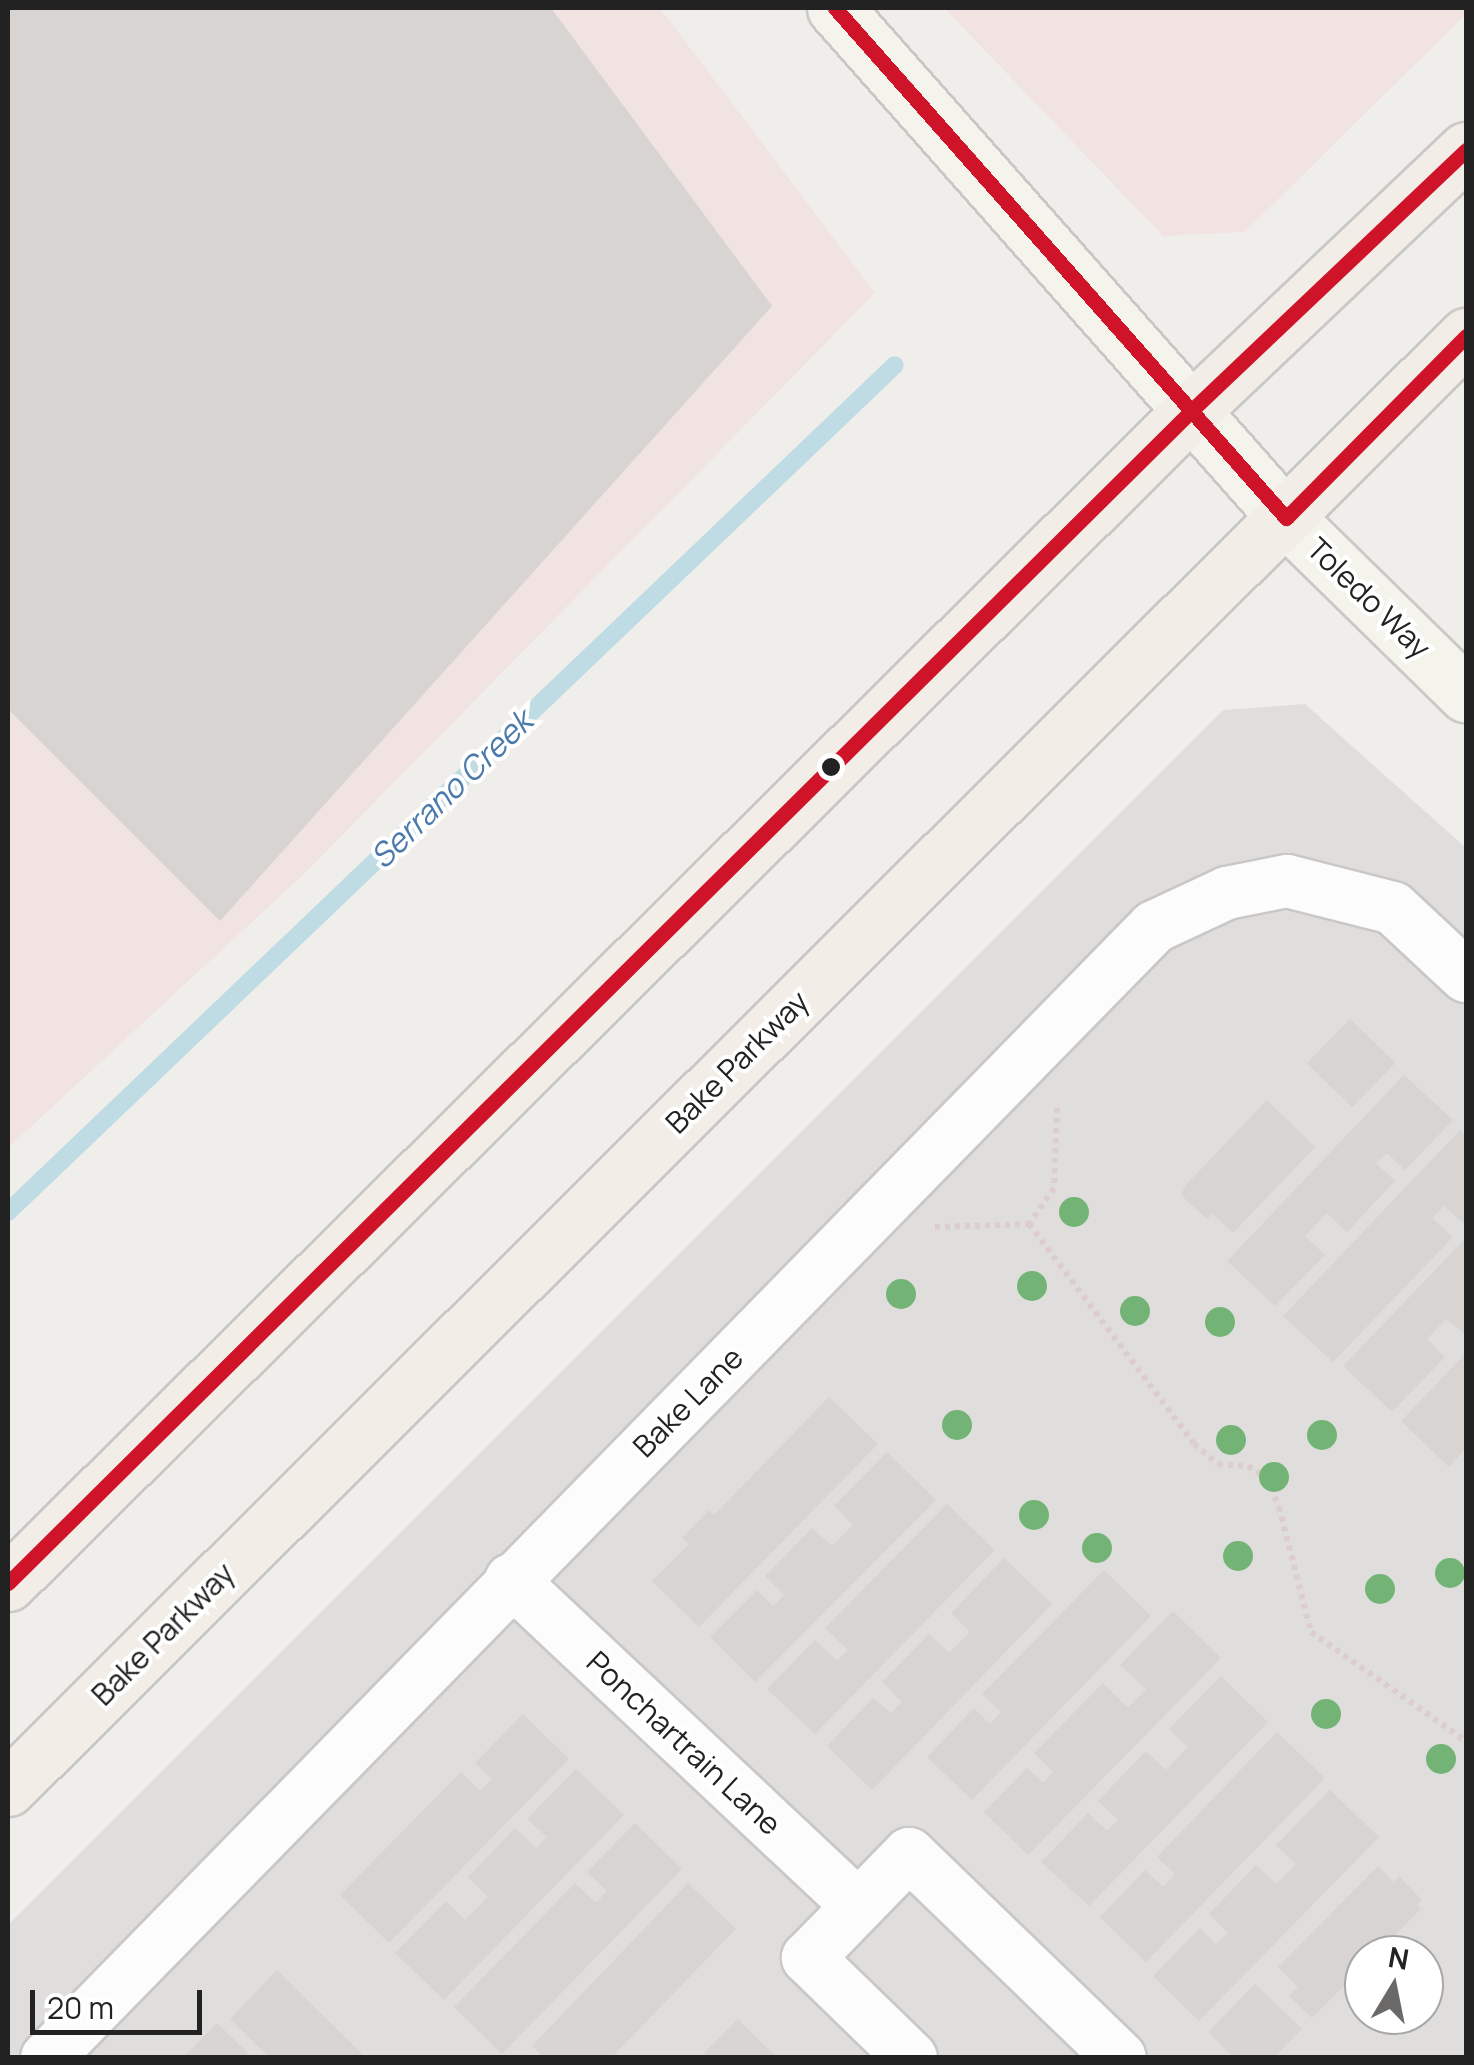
<!DOCTYPE html>
<style>
body{margin:0}
#map{position:relative;width:1474px;height:2065px;overflow:hidden;background:#f0eeeb;font-family:Manrope,sans-serif}
div>[style]{position:absolute}
[style*='--x']{left:calc(var(--x)*1px);top:calc(var(--y)*1px);width:calc(var(--w)*1px);rotate:calc(var(--a)*1deg)}
.residential>*{inset:0;background:#dfdedc}
.commercial>*{inset:0;background:#f1e3e1}
.stream>*{height:18px;margin:-9px;padding:0 9px;transform-origin:9px;border-radius:9px;background:#bfdbe3}
.building>*{inset:0;background:#d7d4d2;transform-origin:0 0}
.path>*{height:6px;margin-top:-3px;transform-origin:0;background:repeating-linear-gradient(90deg,#dccecd 0 5px,transparent 0 10px)}
.roads{filter:drop-shadow(2px 0 #c9c8c7) drop-shadow(-2px 0 #c9c8c7) drop-shadow(0 2px #c9c8c7) drop-shadow(0 -2px #c9c8c7)}
.minor>*{height:52px;margin:-26px;padding:0 26px;transform-origin:26px;border-radius:26px;background:#fdfcfc}
.secondary>*{height:55px;margin:-27.5px;padding:0 27.5px;transform-origin:27.5px;border-radius:27.5px;background:#f4f4ed}
.primary>*{height:55px;margin:-27.5px;padding:0 27.5px;transform-origin:27.5px;border-radius:27.5px;background:#f3ede7}
.bus-1>*{height:15px;margin:-7.5px;padding:0 7.5px;transform-origin:7.5px;border-radius:7.5px;background:#cf1429}
.trees>*{width:30px;height:30px;margin:-15px;border-radius:50%;background:#73b476}
.dots>*{width:28px;height:28px;translate:-50% -50%;box-sizing:border-box;border:5px solid #fff;border-radius:50%}
span{translate:-50% -50%;white-space:nowrap;text-align:center;line-height:1.15;-webkit-text-stroke:8px #fff;paint-order:stroke}
.street-label{font-size:30px;color:#222}
.water-label{font-size:32px;color:#4a7aab;font-style:italic}
.frame{position:absolute;inset:0;border:10px solid #222;pointer-events:none}
.north{position:absolute;left:1344px;top:1935px;width:100px;height:100px;box-sizing:border-box;background:#fff;border:2px solid #a7a7a7;border-radius:50%;rotate:10deg;font-size:28px;font-weight:700;line-height:40px;text-align:center;color:#222}
.north::after{content:'';display:block;margin:auto;width:35px;height:45px;background:#6a6968;clip-path:polygon(50% 0,100% 100%,50% 72%,0 100%)}
.scale{position:absolute;left:30px;top:1990px;width:172px;height:45px;box-sizing:border-box;border:5px solid #222;border-top:0;padding-left:12px;font-size:30px;line-height:35px;white-space:nowrap;color:#222;-webkit-text-stroke:8px #fff;paint-order:stroke}
</style>
<div id="map">
<div class="residential">
<i style="clip-path:polygon(evenodd,1305px 704px,1466px 848px,1466px 2057px,8px 2058px,8px 1925px,1223px 710px,1305px 704px,1364px 1955px,1424px 1955px,1424px 2015px,1364px 2015px,1364px 1955px)"></i>
</div>
<div class="commercial">
<i style="clip-path:polygon(8px 8px,660px 8px,875px 293px,305px 873px,8px 1148px)"></i>
<i style="clip-path:polygon(944px 8px,1466px 8px,1466px 14px,1245px 232px,1163px 236px)"></i>
</div>
<div class="stream">
<i style="--x:8;--y:1212;--w:1226;--a:-43.68"></i>
</div>
<div class="building">
<i style="clip-path:polygon(8px 8px,551px 8px,772px 306px,220px 921px,8px 709px)"></i>
<i style="left:1350px;top:1019px;width:63px;height:62px;rotate:44deg"></i>
<i style="clip-path:polygon(1404px 1075px,1453px 1120px,1405px 1170px,1387px 1153px,1376px 1163px,1395px 1181px,1347px 1232px,1327px 1213px,1305px 1236px,1325px 1255px,1275px 1306px,1227px 1261px)"></i>
<i style="clip-path:polygon(1267px 1100px,1315px 1147px,1233px 1233px,1213px 1214px,1207px 1219px,1181px 1195px,1185px 1186px)"></i>
<i style="clip-path:polygon(1460px 1130px,1466px 1137px,1466px 1219px,1463px 1223px,1444px 1206px,1432px 1218px,1453px 1237px,1333px 1362px,1283px 1316px)"></i>
<i style="clip-path:polygon(1466px 1238px,1466px 1335px,1446px 1319px,1427px 1339px,1445px 1357px,1392px 1412px,1343px 1366px)"></i>
<i style="clip-path:polygon(1466px 1353px,1466px 1448px,1449px 1467px,1401px 1421px)"></i>
<i style="clip-path:polygon(829px 1397px,878px 1444px,699px 1627px,652px 1581px,689px 1544px,682px 1538px,709px 1510px,714px 1515px)"></i>
<i style="clip-path:polygon(887px 1452px,936px 1500px,755px 1682px,710px 1637px,757px 1590px,773px 1606px,784px 1595px,765px 1576px,812px 1528px,832px 1546px,853px 1525px,834px 1506px)"></i>
<i style="clip-path:polygon(947px 1504px,995px 1550px,815px 1734px,767px 1689px,815px 1640px,837px 1661px,848px 1650px,825px 1628px)"></i>
<i style="clip-path:polygon(1004px 1558px,1052px 1604px,872px 1790px,827px 1746px,873px 1698px,891px 1713px,902px 1702px,882px 1682px,929px 1634px,949px 1653px,970px 1632px,951px 1613px)"></i>
<i style="clip-path:polygon(1104px 1570px,1151px 1616px,972px 1800px,927px 1757px,974px 1708px,990px 1724px,1001px 1712px,982px 1694px)"></i>
<i style="clip-path:polygon(1173px 1611px,1221px 1658px,1028px 1855px,984px 1812px,1027px 1768px,1043px 1783px,1053px 1772px,1034px 1753px,1103px 1683px,1128px 1708px,1146px 1689px,1120px 1665px)"></i>
<i style="clip-path:polygon(1221px 1676px,1268px 1722px,1089px 1906px,1041px 1862px,1088px 1813px,1107px 1831px,1118px 1820px,1098px 1801px,1146px 1751px,1166px 1770px,1188px 1747px,1169px 1729px)"></i>
<i style="clip-path:polygon(523px 1714px,569px 1759px,389px 1943px,340px 1895px,461px 1772px,480px 1791px,492px 1779px,475px 1763px)"></i>
<i style="clip-path:polygon(1277px 1732px,1325px 1778px,1146px 1962px,1100px 1917px,1145px 1870px,1163px 1887px,1175px 1874px,1157px 1857px)"></i>
<i style="clip-path:polygon(576px 1769px,624px 1815px,444px 2000px,395px 1953px,446px 1901px,465px 1920px,488px 1897px,468px 1877px,515px 1828px,536px 1848px,547px 1837px,527px 1819px)"></i>
<i style="clip-path:polygon(1330px 1790px,1379px 1837px,1199px 2021px,1153px 1976px,1200px 1928px,1216px 1944px,1228px 1933px,1209px 1914px,1256px 1865px,1276px 1884px,1296px 1864px,1276px 1845px)"></i>
<i style="clip-path:polygon(635px 1823px,682px 1869px,502px 2054px,454px 2007px,575px 1883px,596px 1903px,607px 1891px,587px 1872px)"></i>
<i style="clip-path:polygon(1378px 1866px,1394px 1882px,1399px 1876px,1422px 1900px,1417px 1905px,1421px 1909px,1375px 1955px,1364px 1955px,1364px 1966px,1312px 2018px,1289px 1996px,1298px 1987px,1278px 1967px)"></i>
<i style="clip-path:polygon(688px 1883px,736px 1929px,611px 2058px,544px 2058px,532px 2046px)"></i>
<i style="clip-path:polygon(277px 1970px,366px 2058px,270px 2058px,230px 2019px)"></i>
<i style="clip-path:polygon(1255px 1984px,1302px 2029px,1274px 2058px,1234px 2058px,1208px 2032px)"></i>
<i style="clip-path:polygon(738px 2019px,777px 2058px,699px 2058px)"></i>
<i style="clip-path:polygon(217px 2023px,253px 2058px,183px 2058px)"></i>
</div>
<div class="path">
<i style="--x:1057;--y:1108;--w:80;--a:92.1"></i>
<i style="--x:1054;--y:1188;--w:44;--a:124.8"></i>
<i style="--x:1029;--y:1224;--w:275;--a:53.1"></i>
<i style="--x:1194;--y:1444;--w:31;--a:40"></i>
<i style="--x:1218;--y:1464;--w:30;--a:4"></i>
<i style="--x:1248;--y:1466;--w:22;--a:32"></i>
<i style="--x:1267;--y:1478;--w:31;--a:68"></i>
<i style="--x:1279;--y:1507;--w:129;--a:75.6"></i>
<i style="--x:1311;--y:1632;--w:189;--a:35.1"></i>
<i style="--x:935;--y:1227;--w:94;--a:-1.8"></i>
</div>
<div class="roads">
<div class="minor">
<i style="--x:511;--y:1580;--w:476;--a:43.2"></i>
<i style="--x:47;--y:2058;--w:1583;--a:-45.61"></i>
<i style="--x:1154;--y:927;--w:81;--a:-25"></i>
<i style="--x:1227;--y:893;--w:61;--a:-11.3"></i>
<i style="--x:1287;--y:881;--w:109;--a:14.3"></i>
<i style="--x:1393;--y:908;--w:100;--a:43"></i>
<i style="--x:911;--y:2058;--w:144;--a:-135.8"></i>
<i style="--x:808;--y:1958;--w:145;--a:-45.8"></i>
<i style="--x:909;--y:1854;--w:293;--a:44"></i>
</div>
<div class="secondary">
<i style="--x:835;--y:8;--w:681;--a:48.51"></i>
<i style="--x:1286;--y:518;--w:252;--a:44.4"></i>
</div>
<div class="primary">
<i style="--x:8;--y:1583;--w:1665;--a:-44.73"></i>
<i style="--x:1191;--y:411;--w:379;--a:-43.5"></i>
<i style="--x:8;--y:1788;--w:2058;--a:-44.88"></i>
</div>
</div>
<div class="bus-1">
<i style="--x:835;--y:8;--w:681;--a:48.51"></i>
<i style="--x:1286;--y:518;--w:256;--a:-45.3"></i>
<i style="--x:8;--y:1583;--w:1665;--a:-44.73"></i>
<i style="--x:1191;--y:411;--w:379;--a:-43.5"></i>
</div>
<div class="trees">
<i style="left:1074px;top:1212px"></i>
<i style="left:1032px;top:1286px"></i>
<i style="left:901px;top:1294px"></i>
<i style="left:1135px;top:1311px"></i>
<i style="left:1220px;top:1322px"></i>
<i style="left:957px;top:1425px"></i>
<i style="left:1322px;top:1435px"></i>
<i style="left:1231px;top:1440px"></i>
<i style="left:1274px;top:1477px"></i>
<i style="left:1034px;top:1515px"></i>
<i style="left:1097px;top:1548px"></i>
<i style="left:1238px;top:1556px"></i>
<i style="left:1450px;top:1573px"></i>
<i style="left:1380px;top:1589px"></i>
<i style="left:1326px;top:1714px"></i>
<i style="left:1441px;top:1759px"></i>
</div>
<div class="dots">
<i style="left:831px;top:767px;background:#222"></i>
</div>
<div class="street-label">
<span style="left:1369px;top:598px;rotate:44deg">Toledo Way</span>
<span style="left:737px;top:1062px;rotate:-45deg">Bake Parkway</span>
<span style="left:688px;top:1402px;rotate:-45deg">Bake Lane</span>
<span style="left:163px;top:1634px;rotate:-45deg">Bake Parkway</span>
<span style="left:684px;top:1743px;rotate:43deg">Ponchartrain Lane</span>
</div>
<div class="water-label">
<span style="left:451px;top:789px;rotate:-44deg">Serrano Creek</span>
</div>
<div class="frame"></div>
<div class="north">N</div>
<div class="scale">20 m</div>
</div>
